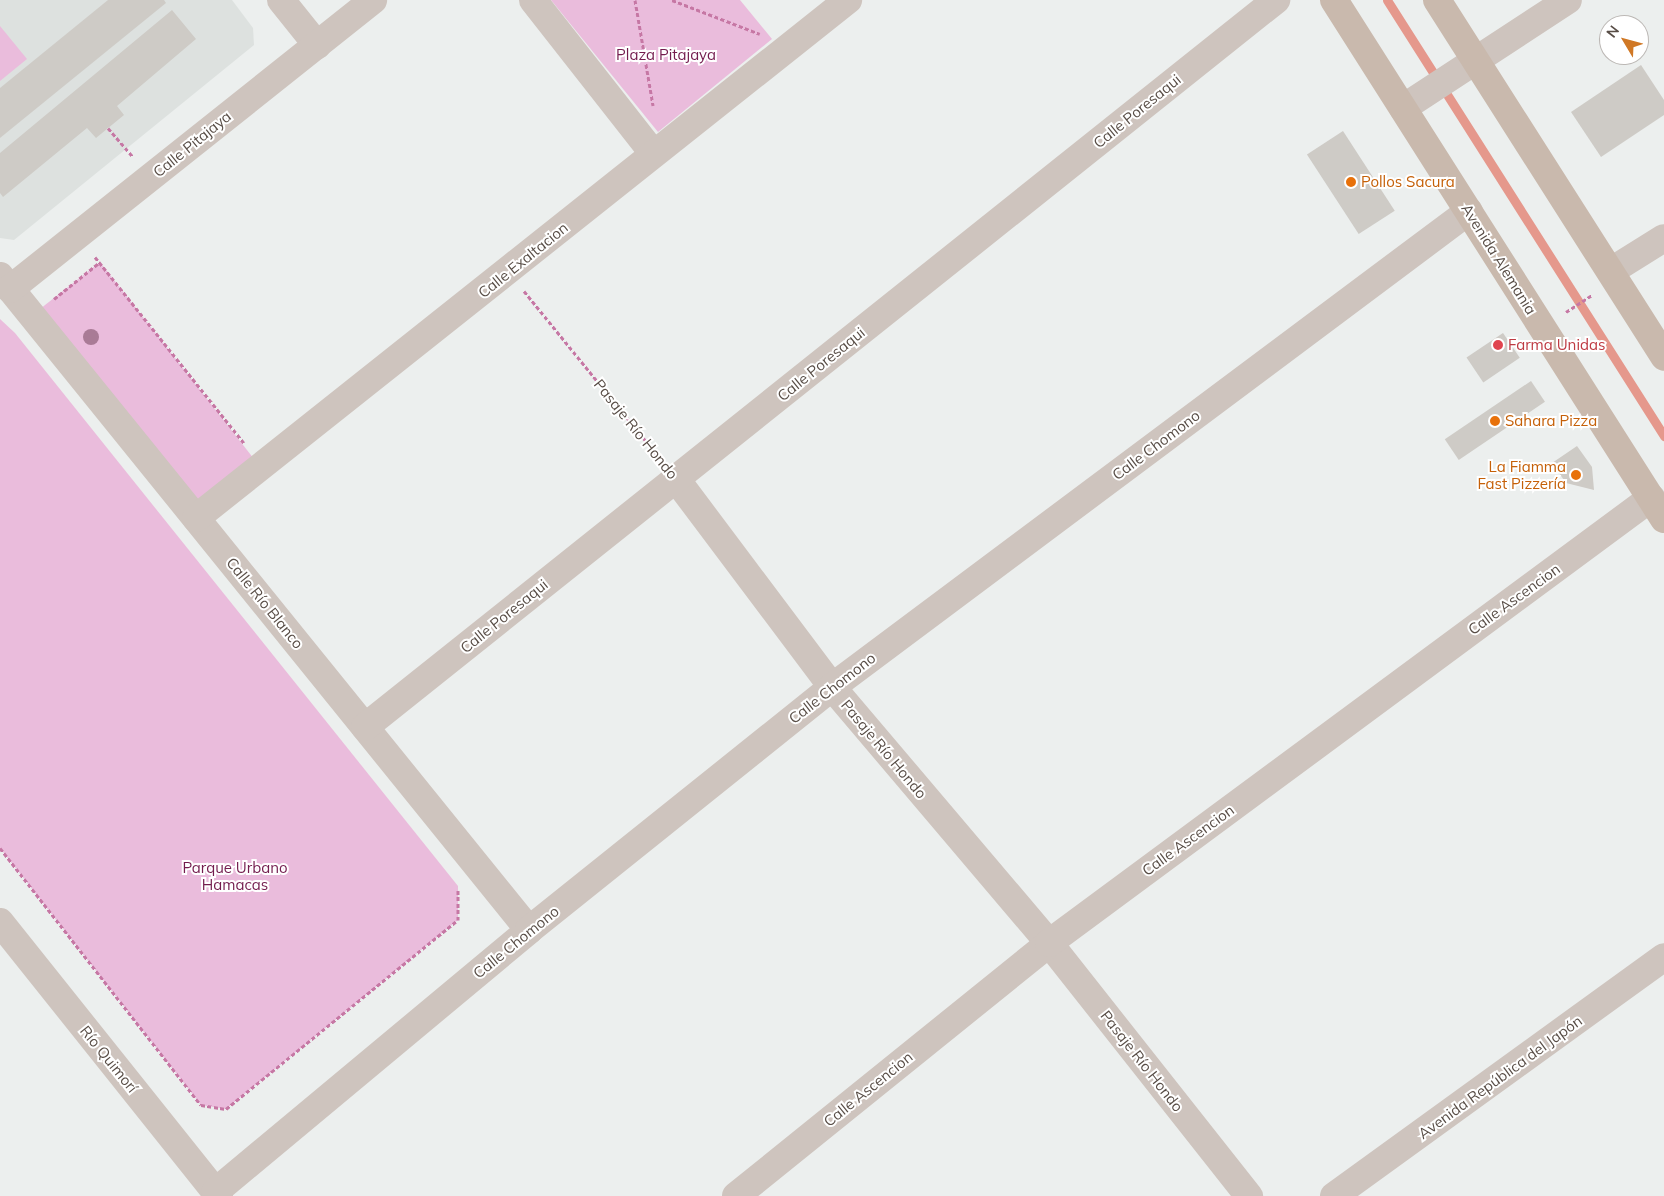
<!DOCTYPE html>
<meta charset="utf-8">
<style>
body{margin:0}
#map{position:relative;width:1664px;height:1196px;overflow:hidden;background:#ecefee;font-family:Mulish,sans-serif}
div>[style]{position:absolute}
[style*='--x']{left:calc(var(--x)*1px);top:calc(var(--y)*1px);width:calc(var(--w)*1px);rotate:calc(var(--a)*1deg)}
.education>*{inset:0;background:#dde1df}
.green>*{inset:0;background:#eabcdc;transform-origin:0 0}
.stream>*{height:9px;margin:-4.5px;padding:0 4.5px;transform-origin:4.5px;border-radius:4.5px;background:#e5988c}
.building>*{inset:0;background:#cecbc6;transform-origin:0 0}
.path>*{height:3px;margin-top:-1.5px;transform-origin:0;background:repeating-linear-gradient(90deg,#c677a4 0 4px,transparent 0 6.5px)}
.minor>*{height:28px;margin:-14px;padding:0 14px;transform-origin:14px;border-radius:14px;background:#cec4be}
.major>*{height:28px;margin:-14px;padding:0 14px;transform-origin:14px;border-radius:14px;background:#c9b9ad}
.trees>*{width:16px;height:16px;margin:-8px;border-radius:50%;background:#a97b96}
.dots>*{width:14px;height:14px;translate:-50% -50%;box-sizing:border-box;border:2px solid #fff;border-radius:50%}
span{translate:-50% -50%;white-space:nowrap;text-align:center;line-height:1.15;-webkit-text-stroke:4px #fff;paint-order:stroke}
.park-label{font-size:15px;color:#731c4e}
.street-label{font-size:15px;color:#584d46}
.food-label{font-size:15px;color:#c56008}
.left{translate:0 -50%;text-align:left}
.right{translate:-100% -50%;text-align:right}
.health-label{font-size:15px;color:#be3a42}
.north{position:absolute;left:1599px;top:15px;width:50px;height:50px;box-sizing:border-box;background:#fff;border:1px solid #bcb8b5;border-radius:50%;rotate:307deg;font-size:14px;font-weight:700;line-height:20px;text-align:center;color:#584d46}
.north::after{content:'';display:block;margin:auto;width:18px;height:22px;background:#d07825;clip-path:polygon(50% 0,100% 100%,50% 72%,0 100%)}
</style>
<div id="map">
<div class="education">
<i style="clip-path:polygon(0 0,232px 0,253px 28px,254px 45px,14px 240px,0 238px)"></i>
</div>
<div class="green">
<i style="clip-path:polygon(551px 0,740px 0,772px 39px,658px 132px)"></i>
<i style="clip-path:polygon(0 26px,27px 59px,0 81px)"></i>
<i style="left:100px;top:262px;width:253px;height:77px;rotate:52deg"></i>
<i style="clip-path:polygon(0 319px,15px 333px,458px 886px,458px 920px,226px 1109px,201px 1105px,0 848px)"></i>
</div>
<div class="stream">
<i style="--x:1387;--y:0;--w:517;--a:57.57"></i>
</div>
<div class="building">
<i style="clip-path:polygon(108px 0,164px 0,166px 3px,0 138px,0 88px)"></i>
<i style="clip-path:polygon(172px 10px,196px 39px,117px 106px,124px 115px,96px 138px,87px 128px,3px 197px,0 193px,0 153px)"></i>
<i style="clip-path:polygon(1641px 65px,1664px 100px,1664px 115px,1601px 157px,1571px 112px)"></i>
<i style="left:1343px;top:131px;width:95px;height:43px;rotate:57deg"></i>
<i style="left:1503px;top:333px;width:30px;height:44px;rotate:56deg"></i>
<i style="left:1531px;top:381px;width:25px;height:104px;rotate:56deg"></i>
<i style="clip-path:polygon(1577px 446px,1592px 467px,1594px 490px,1566px 483px,1552px 463px)"></i>
</div>
<div class="path">
<i style="--x:635;--y:0;--w:107;--a:80.3"></i>
<i style="--x:672;--y:0;--w:94;--a:21.1"></i>
<i style="--x:108;--y:128;--w:37;--a:49"></i>
<i style="--x:95;--y:257;--w:238;--a:51.3"></i>
<i style="--x:524;--y:291;--w:214;--a:50.9"></i>
<i style="--x:54;--y:299;--w:59;--a:-38.8"></i>
<i style="--x:1566;--y:312;--w:31;--a:-33"></i>
<i style="--x:0;--y:848;--w:326;--a:52"></i>
<i style="--x:201;--y:1105;--w:25;--a:9"></i>
<i style="--x:226;--y:1109;--w:299;--a:-39.2"></i>
<i style="--x:458;--y:920;--w:32;--a:-90"></i>
</div>
<div class="minor">
<i style="--x:281;--y:0;--w:58;--a:51.3"></i>
<i style="--x:533;--y:0;--w:194;--a:51.9"></i>
<i style="--x:1403;--y:108;--w:197;--a:-33.2"></i>
<i style="--x:1611;--y:271;--w:62;--a:-31.9"></i>
<i style="--x:0;--y:276;--w:841;--a:51.03"></i>
<i style="--x:10;--y:289;--w:464;--a:-38.5"></i>
<i style="--x:676;--y:479;--w:260;--a:53.1"></i>
<i style="--x:832;--y:687;--w:336;--a:49.7"></i>
<i style="--x:1049;--y:943;--w:323;--a:51.7"></i>
<i style="--x:196;--y:518;--w:833;--a:-38.47"></i>
<i style="--x:365;--y:727;--w:1166;--a:-38.59"></i>
<i style="--x:0;--y:922;--w:351;--a:51.4"></i>
<i style="--x:215;--y:1192;--w:409;--a:-39.8"></i>
<i style="--x:529;--y:930;--w:388;--a:-38.7"></i>
<i style="--x:832;--y:687;--w:795;--a:-36.77"></i>
<i style="--x:736;--y:1196;--w:402;--a:-38.9"></i>
<i style="--x:1049;--y:943;--w:749;--a:-36.47"></i>
<i style="--x:1334;--y:1196;--w:407;--a:-35.9"></i>
</div>
<div class="major">
<i style="--x:1334;--y:0;--w:615;--a:57.55"></i>
<i style="--x:1437;--y:0;--w:423;--a:57.5"></i>
</div>
<div class="trees">
<i style="left:91px;top:337px"></i>
</div>
<div class="dots">
<i style="left:1351px;top:182px;background:#e8710a"></i>
<i style="left:1498px;top:345px;background:#e0444e"></i>
<i style="left:1495px;top:421px;background:#e8710a"></i>
<i style="left:1576px;top:475px;background:#e8710a"></i>
</div>
<div class="park-label">
<span style="left:666px;top:55px">Plaza Pitajaya</span>
<span style="left:235px;top:876px">Parque Urbano<br>Hamacas</span>
</div>
<div class="street-label">
<span style="left:1137px;top:111px;rotate:-39deg">Calle Poresaqui</span>
<span style="left:192px;top:144px;rotate:-39deg">Calle Pitajaya</span>
<span style="left:1499px;top:259px;rotate:58deg">Avenida Alemania</span>
<span style="left:523px;top:260px;rotate:-39deg">Calle Exaltacion</span>
<span style="left:821px;top:364px;rotate:-39deg">Calle Poresaqui</span>
<span style="left:636px;top:429px;rotate:51deg">Pasaje Río Hondo</span>
<span style="left:1156px;top:445px;rotate:-37deg">Calle Chomono</span>
<span style="left:1514px;top:599px;rotate:-36deg">Calle Ascencion</span>
<span style="left:265px;top:603px;rotate:51deg">Calle Río Blanco</span>
<span style="left:504px;top:616px;rotate:-39deg">Calle Poresaqui</span>
<span style="left:832px;top:688px;rotate:-38deg">Calle Chomono</span>
<span style="left:884px;top:749px;rotate:50deg">Pasaje Río Hondo</span>
<span style="left:1188px;top:840px;rotate:-36deg">Calle Ascencion</span>
<span style="left:516px;top:942px;rotate:-39deg">Calle Chomono</span>
<span style="left:109px;top:1059px;rotate:51deg">Río Quimorí</span>
<span style="left:1142px;top:1061px;rotate:52deg">Pasaje Río Hondo</span>
<span style="left:1500px;top:1077px;rotate:-36deg">Avenida República del Japón</span>
<span style="left:868px;top:1089px;rotate:-39deg">Calle Ascencion</span>
</div>
<div class="food-label">
<span class="left" style="left:1361px;top:182px">Pollos Sacura</span>
<span class="left" style="left:1505px;top:421px">Sahara Pizza</span>
<span class="right" style="left:1566px;top:475px">La Fiamma<br>Fast Pizzería</span>
</div>
<div class="health-label">
<span class="left" style="left:1508px;top:345px">Farma Unidas</span>
</div>
<div class="north">N</div>
</div>
